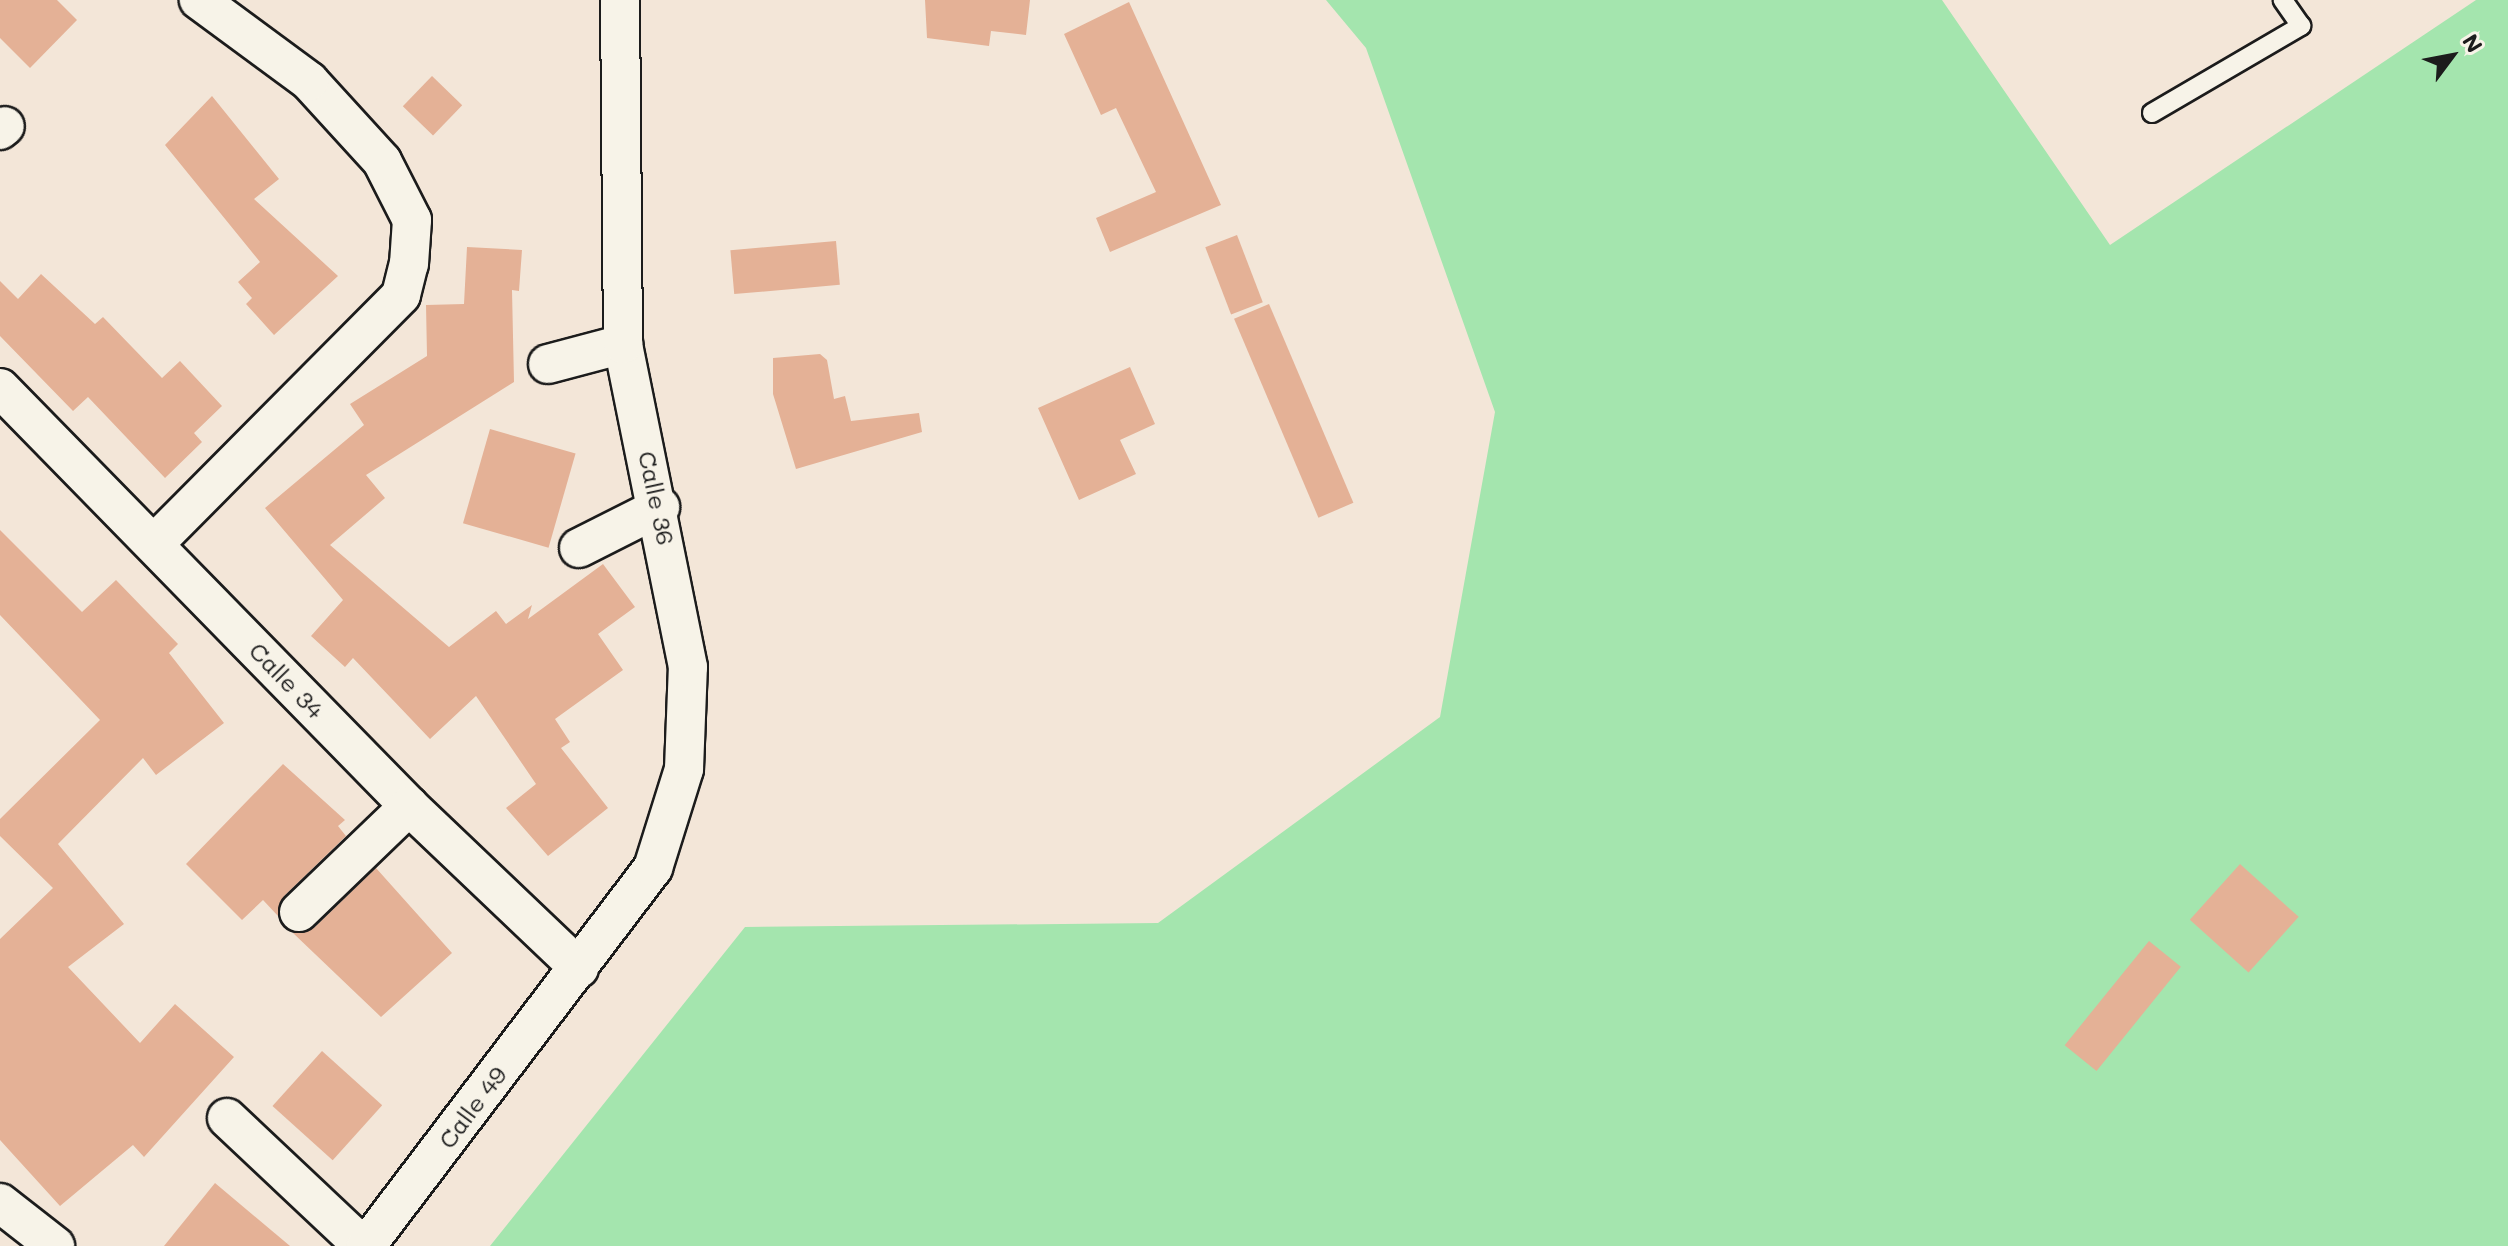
<!DOCTYPE html>
<style>
body{margin:0}
#map{position:relative;width:2508px;height:1246px;overflow:hidden;background:#f3e6d8;font-family:Mali,sans-serif}
div>[style]{position:absolute}
[style*='--x']{left:calc(var(--x)*1px);top:calc(var(--y)*1px);width:calc(var(--w)*1px);rotate:calc(var(--a)*1deg)}
.green>*{inset:0;background:#a4e5ae}
.building>*{inset:0;background:#e4b196;transform-origin:0 0}
.roads{filter:drop-shadow(2px 0 #1c1c1c) drop-shadow(-2px 0 #1c1c1c) drop-shadow(0 2px #1c1c1c) drop-shadow(0 -2px #1c1c1c)}
.service>*{height:18px;margin:-9px;padding:0 9px;transform-origin:9px;border-radius:9px;background:#f7f3e8}
.minor>*{height:38px;margin:-19px;padding:0 19px;transform-origin:19px;border-radius:19px;background:#f7f3e8}
span{translate:-50% -50%;white-space:nowrap;text-align:center;line-height:1.15;-webkit-text-stroke:6px #f7f3e8;paint-order:stroke}
.street-label{font-size:24px;color:#1c1c1c}
.north{position:absolute;left:2412px;top:16px;width:80px;height:80px;-webkit-text-stroke:6px #f7f3e8;paint-order:stroke;rotate:58deg;font-size:22px;font-weight:700;line-height:32px;text-align:center;color:#1c1c1c}
.north::after{content:'';display:block;margin:auto;width:28px;height:36px;background:#1c1c1c;clip-path:polygon(50% 0,100% 100%,50% 72%,0 100%)}
</style>
<div id="map">
<div class="green">
<i style="clip-path:polygon(1326px 0,1942px 0,2110px 245px,2476px 0,2508px 0,2508px 1246px,490px 1246px,745px 927px,1158px 923px,1440px 717px,1495px 412px,1366px 48px)"></i>
</div>
<div class="building">
<i style="clip-path:polygon(0 0,57px 0,77px 20px,30px 68px,0 38px)"></i>
<i style="clip-path:polygon(925px 0,1030px 0,1026px 35px,991px 31px,989px 46px,927px 38px)"></i>
<i style="clip-path:polygon(1129px 2px,1221px 205px,1110px 252px,1096px 218px,1156px 192px,1116px 108px,1101px 115px,1064px 34px)"></i>
<i style="left:432px;top:76px;width:42px;height:42px;rotate:44deg"></i>
<i style="clip-path:polygon(212px 96px,279px 179px,254px 199px,338px 276px,274px 335px,246px 304px,252px 298px,238px 282px,260px 262px,165px 145px)"></i>
<i style="left:1237px;top:235px;width:72px;height:34px;rotate:69deg"></i>
<i style="left:836px;top:241px;width:44px;height:106px;rotate:85deg"></i>
<i style="clip-path:polygon(467px 247px,522px 250px,519px 291px,512px 290px,514px 382px,366px 475px,385px 498px,330px 545px,449px 647px,496px 611px,506px 624px,532px 605px,528px 619px,603px 564px,635px 607px,598px 634px,623px 670px,555px 719px,570px 742px,561px 748px,608px 808px,548px 856px,506px 808px,536px 784px,476px 696px,430px 739px,353px 658px,345px 667px,311px 636px,343px 600px,265px 508px,364px 425px,350px 404px,427px 356px,426px 305px,464px 304px)"></i>
<i style="clip-path:polygon(41px 274px,95px 324px,103px 317px,162px 378px,180px 361px,222px 406px,194px 433px,202px 442px,165px 478px,88px 397px,73px 411px,0 336px,0 281px,18px 299px)"></i>
<i style="left:1269px;top:304px;width:216px;height:38px;rotate:67deg"></i>
<i style="clip-path:polygon(820px 354px,827px 360px,834px 399px,845px 396px,851px 421px,919px 413px,922px 432px,796px 469px,773px 394px,773px 358px)"></i>
<i style="clip-path:polygon(1130px 367px,1155px 424px,1120px 440px,1136px 474px,1079px 500px,1038px 408px)"></i>
<i style="left:490px;top:429px;width:89px;height:98px;rotate:16deg"></i>
<i style="clip-path:polygon(0 530px,82px 612px,116px 580px,178px 644px,169px 653px,224px 723px,156px 775px,143px 758px,58px 844px,124px 924px,68px 967px,140px 1043px,175px 1004px,234px 1057px,144px 1157px,133px 1145px,60px 1206px,0 1140px,0 939px,53px 888px,0 836px,0 819px,100px 720px,0 615px)"></i>
<i style="clip-path:polygon(283px 764px,345px 820px,338px 826px,346px 836px,284px 896px,278px 916px,263px 900px,242px 920px,186px 864px)"></i>
<i style="left:2240px;top:864px;width:79px;height:75px;rotate:42deg"></i>
<i style="clip-path:polygon(376px 868px,452px 953px,381px 1017px,293px 933px,314px 928px)"></i>
<i style="left:2149px;top:941px;width:41px;height:134px;rotate:39deg"></i>
<i style="left:322px;top:1051px;width:81px;height:74px;rotate:42deg"></i>
<i style="clip-path:polygon(215px 1183px,290px 1246px,164px 1246px)"></i>
</div>
<div class="roads">
<div class="service">
<i style="--x:2152;--y:113;--w:173;--a:-30.3"></i>
<i style="--x:2301;--y:26;--w:32;--a:-125"></i>
</div>
<div class="minor">
<i style="--x:0;--y:130;--w:6;--a:-39"></i>
<i style="--x:548;--y:364;--w:78;--a:-14.9"></i>
<i style="--x:0;--y:388;--w:585;--a:45.62"></i>
<i style="--x:409;--y:806;--w:235;--a:43.6"></i>
<i style="--x:155;--y:543;--w:349;--a:-45.2"></i>
<i style="--x:401;--y:295;--w:32;--a:-76"></i>
<i style="--x:409;--y:264;--w:44;--a:-86.1"></i>
<i style="--x:412;--y:220;--w:66;--a:-117"></i>
<i style="--x:382;--y:161;--w:108;--a:-132.4"></i>
<i style="--x:309;--y:81;--w:137;--a:-143.6"></i>
<i style="--x:579;--y:548;--w:91;--a:-26.8"></i>
<i style="--x:299;--y:912;--w:153;--a:-43.9"></i>
<i style="--x:227;--y:1118;--w:187;--a:43.3"></i>
<i style="--x:0;--y:1203;--w:70;--a:38"></i>
<i style="--x:366;--y:1246;--w:475;--a:-52.8"></i>
<i style="--x:653;--y:868;--w:104;--a:-72.6"></i>
<i style="--x:684;--y:769;--w:102;--a:-87.8"></i>
<i style="--x:688;--y:667;--w:329;--a:-101.4"></i>
<i style="--x:623;--y:344;--w:344;--a:-90.5"></i>
</div>
</div>
<div class="street-label">
<span style="left:657px;top:498px;rotate:78deg">Calle 36</span>
<span style="left:287px;top:680px;rotate:46deg">Calle 34</span>
<span style="left:472px;top:1107px;rotate:-53deg">Calle 49</span>
</div>
<div class="north">N</div>
</div>
